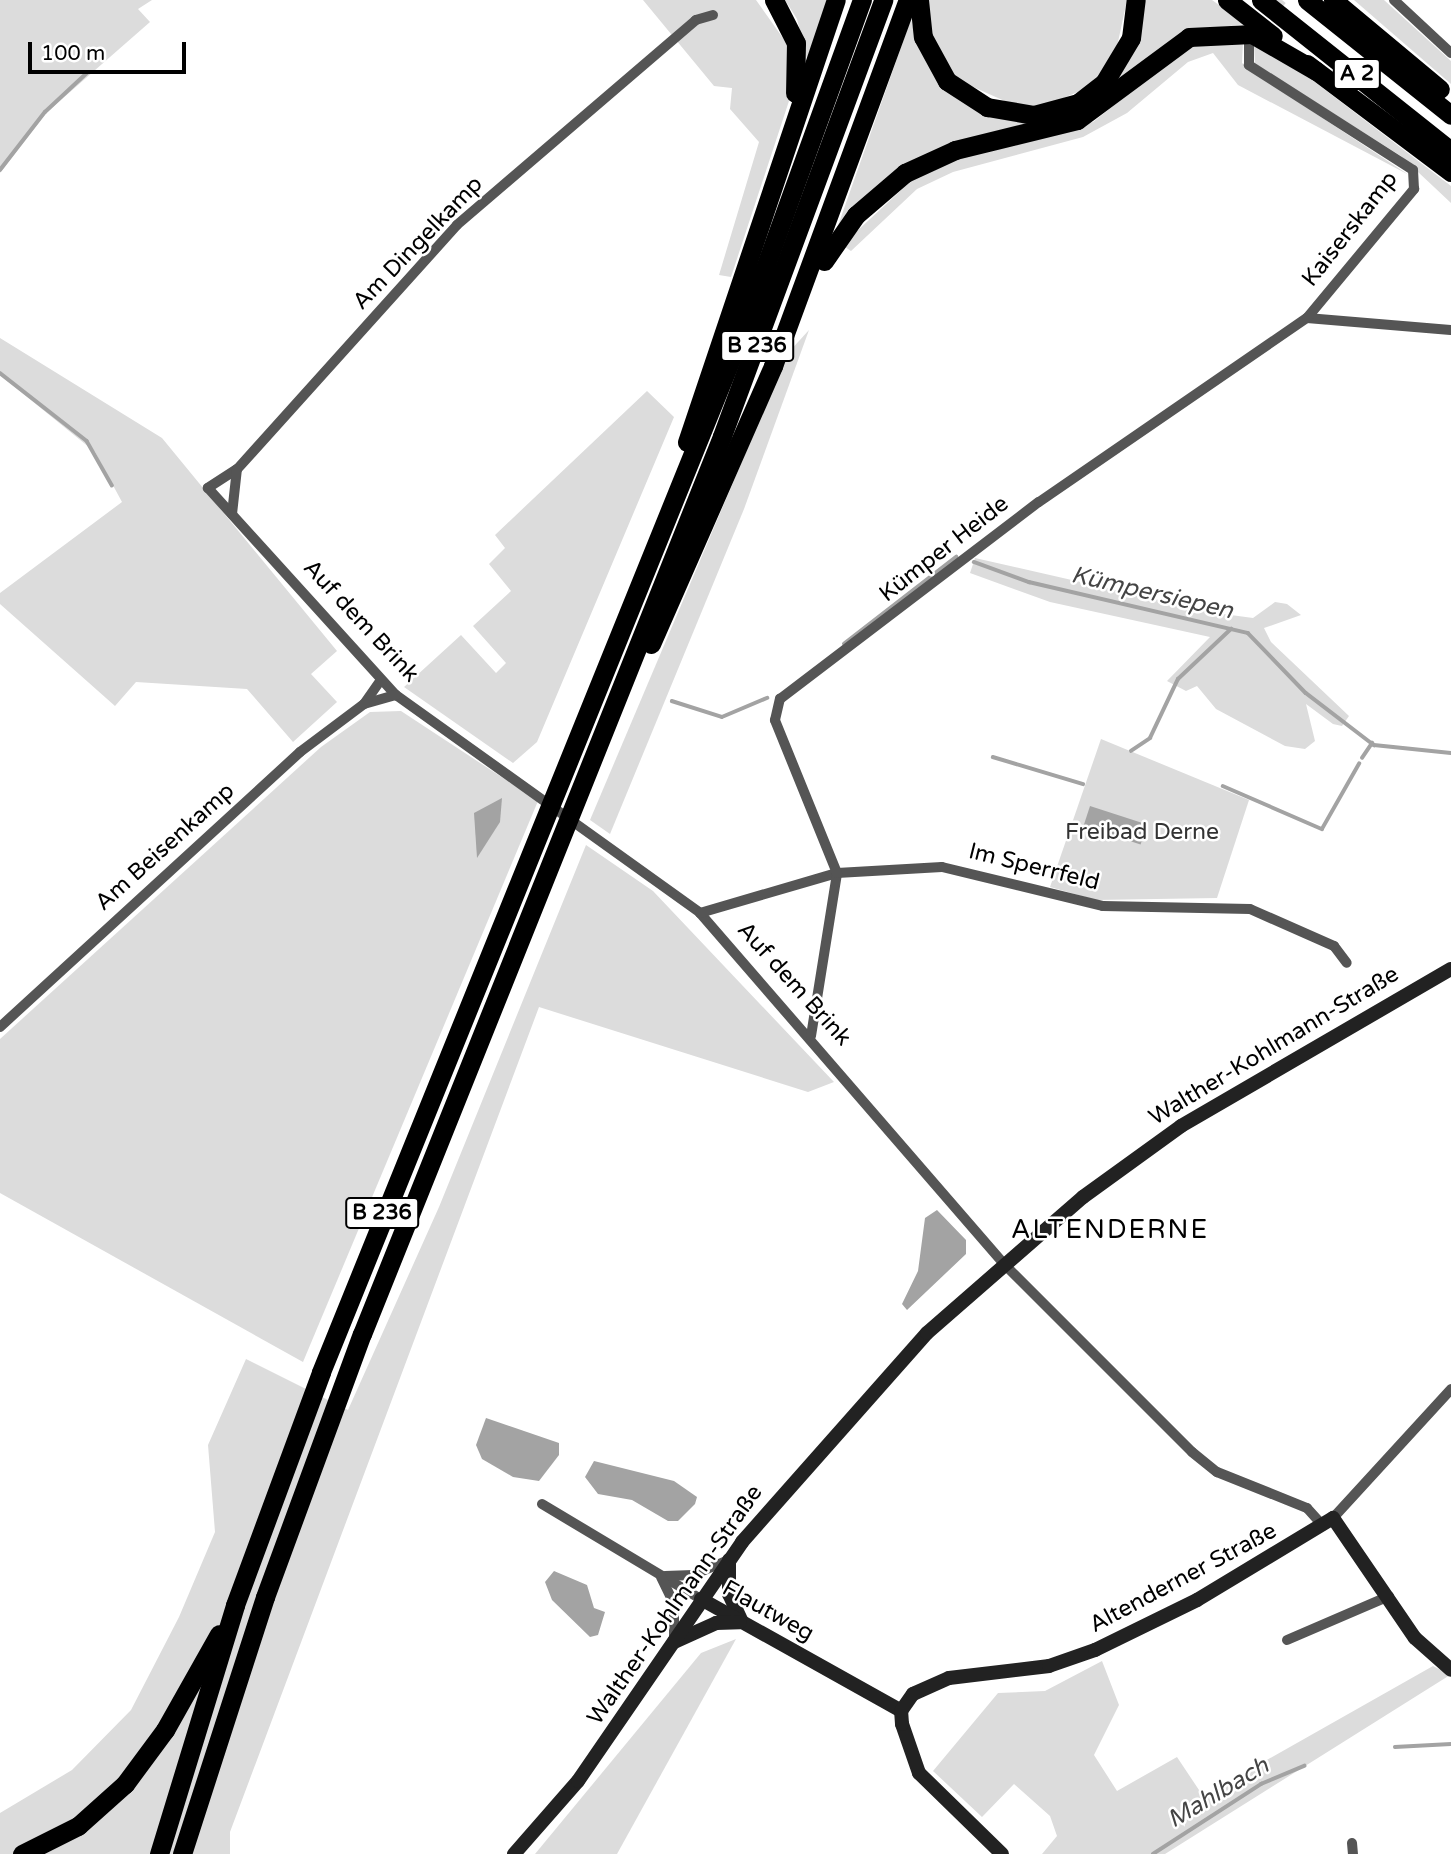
<!DOCTYPE html>
<meta charset="utf-8">
<style>
body{margin:0}
#map{position:relative;width:1451px;height:1854px;overflow:hidden;background:#fff;font-family:"Varela Round",sans-serif}
div>[style]{position:absolute}
[style*='--x']{left:calc(var(--x)*1px);top:calc(var(--y)*1px);width:calc(var(--w)*1px);rotate:calc(var(--a)*1deg)}
.green>*{inset:0;background:#dcdcdc}
.water>*{inset:0;background:#a3a3a3;transform-origin:0 0}
.stream>*{height:3.5px;margin:-1.75px;padding:0 1.75px;transform-origin:1.75px;border-radius:1.75px;background:#a3a3a3}
.street-tunnel>*{height:10px;margin-top:-5px;transform-origin:0;background:repeating-linear-gradient(90deg,#d9d9d9 0 10px,transparent 0 15px)}
.street>*{height:10px;margin:-5px;padding:0 5px;transform-origin:5px;border-radius:5px;background:#555}
.secondary>*{height:14px;margin:-7px;padding:0 7px;transform-origin:7px;border-radius:7px;background:#222}
.highway>*{height:19px;margin:-9.5px;padding:0 9.5px;transform-origin:9.5px;border-radius:9.5px;background:#000}
span{translate:-50% -50%;white-space:nowrap;text-align:center;line-height:1.15;-webkit-text-stroke:5px #fff;paint-order:stroke}
.shield-label span{padding:2px 5px;background:#fff;border:2px solid;border-radius:5px;-webkit-text-stroke-width:0}
.shield-label{font-size:21px;color:#000;font-weight:700}
.street-label{font-size:23px;color:#000}
.park-label{font-size:23px;color:#333}
.water-label{font-size:24px;color:#444;font-style:italic}
.quarter-label{font-size:26px;color:#000;letter-spacing:2px}
.scale{position:absolute;left:28px;top:42px;width:158px;height:32px;box-sizing:border-box;border:4px solid #000;border-top:0;padding-left:9px;font-size:21px;line-height:24px;white-space:nowrap;color:#000;-webkit-text-stroke:5px #fff;paint-order:stroke}
</style>
<div id="map">
<div class="green">
<i style="clip-path:polygon(0 0,152px 0,138px 9px,150px 22px,46px 113px,0 173px)"></i>
<i style="clip-path:polygon(643px 0,756px 0,790px 48px,789px 101px,731px 277px,719px 275px,759px 142px,730px 109px,732px 88px,714px 86px)"></i>
<i style="clip-path:polygon(785px 0,827px 0,807px 59px,797px 19px)"></i>
<i style="clip-path:polygon(927px 0,1127px 0,1115px 56px,1087px 88px,1045px 106px,1018px 107px,960px 81px,944px 64px,933px 44px)"></i>
<i style="clip-path:polygon(1142px 0,1212px 0,1246px 24px,1189px 31px,1090px 106px,960px 142px,835px 234px,911px 19px,916px 39px,1000px 118px,1101px 95px,1133px 53px)"></i>
<i style="clip-path:polygon(1354px 0,1384px 0,1451px 61px,1451px 84px)"></i>
<i style="clip-path:polygon(1243px 41px,1242px 63px,1251px 71px,1409px 175px,1238px 85px,1213px 53px,1188px 62px,1127px 113px,1083px 137px,953px 172px,917px 189px,851px 251px,842px 245px,911px 181px,953px 159px,1093px 122px,1181px 52px,1200px 42px)"></i>
<i style="clip-path:polygon(1254px 44px,1299px 70px,1451px 186px,1451px 203px,1401px 156px,1255px 64px)"></i>
<i style="clip-path:polygon(809px 330px,744px 509px,610px 834px,590px 820px,788px 353px)"></i>
<i style="clip-path:polygon(0 338px,162px 438px,337px 651px,311px 674px,337px 702px,293px 742px,247px 689px,136px 682px,115px 706px,0 604px,0 593px,122px 502px,95px 452px,0 375px)"></i>
<i style="clip-path:polygon(647px 391px,674px 417px,537px 742px,513px 763px,404px 687px,461px 635px,496px 673px,506px 663px,473px 626px,511px 591px,489px 564px,505px 548px,495px 535px)"></i>
<i style="clip-path:polygon(975px 558px,1216px 613px,1253px 618px,1275px 602px,1287px 604px,1301px 615px,1264px 628px,1271px 642px,1349px 716px,1342px 726px,1333px 724px,1306px 704px,1315px 741px,1305px 749px,1285px 746px,1216px 709px,1197px 686px,1186px 691px,1167px 681px,1210px 637px,1050px 602px,970px 573px)"></i>
<i style="clip-path:polygon(401px 711px,538px 801px,303px 1362px,0 1193px,0 1039px,321px 747px,370px 712px)"></i>
<i style="clip-path:polygon(1101px 739px,1249px 800px,1217px 898px,1096px 900px,1050px 887px)"></i>
<i style="clip-path:polygon(586px 845px,653px 891px,834px 1082px,808px 1092px,539px 1007px,230px 1832px,230px 1854px,0 1854px,0 1813px,72px 1770px,131px 1710px,179px 1617px,215px 1532px,208px 1445px,246px 1359px,348px 1410px,439px 1207px)"></i>
<i style="clip-path:polygon(736px 1639px,617px 1854px,535px 1854px,701px 1653px)"></i>
<i style="clip-path:polygon(1102px 1661px,1119px 1705px,1094px 1755px,1117px 1791px,1177px 1757px,1203px 1796px,1433px 1666px,1450px 1675px,1165px 1854px,1042px 1854px,1057px 1836px,1050px 1816px,1014px 1784px,982px 1817px,933px 1771px,998px 1693px,1045px 1691px)"></i>
</div>
<div class="water">
<i style="clip-path:polygon(502px 798px,500px 822px,477px 858px,474px 813px)"></i>
<i style="left:1090px;top:806px;width:60px;height:21px;rotate:18deg"></i>
<i style="clip-path:polygon(937px 1210px,966px 1240px,966px 1254px,907px 1310px,902px 1304px,918px 1271px,925px 1218px)"></i>
<i style="clip-path:polygon(486px 1418px,559px 1443px,559px 1455px,539px 1481px,513px 1477px,482px 1459px,476px 1445px)"></i>
<i style="clip-path:polygon(594px 1461px,674px 1481px,697px 1497px,695px 1504px,678px 1521px,668px 1521px,632px 1500px,598px 1494px,585px 1477px)"></i>
<i style="clip-path:polygon(554px 1571px,587px 1585px,594px 1608px,605px 1612px,598px 1635px,590px 1637px,552px 1600px,545px 1582px)"></i>
</div>
<div class="stream">
<i style="--x:0;--y:170;--w:73;--a:-52.2"></i>
<i style="--x:45;--y:112;--w:57;--a:-42.9"></i>
<i style="--x:0;--y:373;--w:110;--a:38"></i>
<i style="--x:87;--y:441;--w:51;--a:60.4"></i>
<i style="--x:974;--y:562;--w:59;--a:20"></i>
<i style="--x:1029;--y:582;--w:225;--a:13.1"></i>
<i style="--x:1248;--y:633;--w:83;--a:46"></i>
<i style="--x:1306;--y:693;--w:86;--a:37.4"></i>
<i style="--x:1374;--y:745;--w:77;--a:5.9"></i>
<i style="--x:844;--y:644;--w:142;--a:-37.8"></i>
<i style="--x:672;--y:701;--w:52;--a:17.7"></i>
<i style="--x:722;--y:717;--w:49;--a:-22.9"></i>
<i style="--x:1131;--y:751;--w:23;--a:-34"></i>
<i style="--x:1150;--y:738;--w:65;--a:-64.6"></i>
<i style="--x:1178;--y:679;--w:73;--a:-43.3"></i>
<i style="--x:993;--y:757;--w:94;--a:16.7"></i>
<i style="--x:1362;--y:758;--w:18;--a:-56"></i>
<i style="--x:1223;--y:786;--w:108;--a:23.5"></i>
<i style="--x:1322;--y:829;--w:75;--a:-60.4"></i>
<i style="--x:1395;--y:1747;--w:56;--a:-3.1"></i>
<i style="--x:1153;--y:1854;--w:129;--a:-32.9"></i>
<i style="--x:1261;--y:1784;--w:47;--a:-22.7"></i>
</div>
<div class="street-tunnel">
<i style="--x:1259;--y:29;--w:37;--a:-52"></i>
</div>
<div class="street">
<i style="--x:1394;--y:0;--w:78;--a:42.9"></i>
<i style="--x:713;--y:15;--w:18;--a:164"></i>
<i style="--x:696;--y:20;--w:315;--a:139.4"></i>
<i style="--x:457;--y:225;--w:329;--a:132"></i>
<i style="--x:237;--y:469;--w:35;--a:147"></i>
<i style="--x:208;--y:488;--w:280;--a:47.8"></i>
<i style="--x:396;--y:695;--w:374;--a:35.6"></i>
<i style="--x:700;--y:913;--w:463;--a:49.1"></i>
<i style="--x:1003;--y:1263;--w:267;--a:45"></i>
<i style="--x:1192;--y:1452;--w:32;--a:39"></i>
<i style="--x:1217;--y:1472;--w:97;--a:21.8"></i>
<i style="--x:1307;--y:1508;--w:24;--a:48"></i>
<i style="--x:1307;--y:318;--w:144;--a:4.8"></i>
<i style="--x:232;--y:514;--w:45;--a:-83.7"></i>
<i style="--x:364;--y:704;--w:33;--a:-16"></i>
<i style="--x:700;--y:913;--w:143;--a:-16.3"></i>
<i style="--x:837;--y:873;--w:105;--a:-3.3"></i>
<i style="--x:942;--y:867;--w:166;--a:13.6"></i>
<i style="--x:1103;--y:906;--w:147;--a:1.2"></i>
<i style="--x:1250;--y:909;--w:92;--a:23.8"></i>
<i style="--x:1334;--y:946;--w:21;--a:53"></i>
<i style="--x:0;--y:1027;--w:407;--a:-42.5"></i>
<i style="--x:300;--y:752;--w:80;--a:-36.9"></i>
<i style="--x:364;--y:704;--w:29;--a:-55"></i>
<i style="--x:811;--y:1036;--w:165;--a:-80.9"></i>
<i style="--x:837;--y:873;--w:165;--a:-112.1"></i>
<i style="--x:775;--y:720;--w:22;--a:-77"></i>
<i style="--x:780;--y:699;--w:325;--a:-37.3"></i>
<i style="--x:1039;--y:502;--w:325;--a:-34.5"></i>
<i style="--x:1307;--y:318;--w:168;--a:-50.3"></i>
<i style="--x:1414;--y:189;--w:19;--a:-93"></i>
<i style="--x:1413;--y:170;--w:195;--a:-147.4"></i>
<i style="--x:1249;--y:65;--w:22;--a:-90"></i>
<i style="--x:542;--y:1504;--w:185;--a:30.9"></i>
<i style="--x:1333;--y:1518;--w:175;--a:-47.5"></i>
<i style="--x:665;--y:1576;--w:28;--a:-2"></i>
<i style="--x:693;--y:1575;--w:39;--a:-23"></i>
<i style="--x:661;--y:1577;--w:30;--a:64"></i>
<i style="--x:674;--y:1604;--w:38;--a:90"></i>
<i style="--x:1287;--y:1640;--w:111;--a:-23.3"></i>
<i style="--x:1352;--y:1843;--w:11;--a:85"></i>
</div>
<div class="secondary">
<i style="--x:729;--y:1560;--w:34;--a:90"></i>
<i style="--x:729;--y:1594;--w:31;--a:65"></i>
<i style="--x:701;--y:1599;--w:229;--a:29.2"></i>
<i style="--x:674;--y:1642;--w:46;--a:-24.3"></i>
<i style="--x:716;--y:1623;--w:24;--a:-2"></i>
<i style="--x:514;--y:1854;--w:97;--a:-48.8"></i>
<i style="--x:578;--y:1781;--w:290;--a:-55.5"></i>
<i style="--x:742;--y:1542;--w:279;--a:-48.5"></i>
<i style="--x:927;--y:1333;--w:207;--a:-41.1"></i>
<i style="--x:1083;--y:1197;--w:121;--a:-35.9"></i>
<i style="--x:1181;--y:1126;--w:312;--a:-30.2"></i>
<i style="--x:1002;--y:1854;--w:116;--a:-135.7"></i>
<i style="--x:919;--y:1773;--w:52;--a:-109.1"></i>
<i style="--x:902;--y:1724;--w:13;--a:-94"></i>
<i style="--x:901;--y:1711;--w:21;--a:-55"></i>
<i style="--x:913;--y:1694;--w:39;--a:-24"></i>
<i style="--x:949;--y:1678;--w:101;--a:-6.8"></i>
<i style="--x:1049;--y:1666;--w:49;--a:-19.2"></i>
<i style="--x:1095;--y:1650;--w:114;--a:-26.1"></i>
<i style="--x:1197;--y:1600;--w:159;--a:-31.1"></i>
<i style="--x:1333;--y:1518;--w:145;--a:55.7"></i>
<i style="--x:1415;--y:1638;--w:48;--a:41.6"></i>
</div>
<div class="highway">
<i style="--x:774;--y:0;--w:48;--a:62.9"></i>
<i style="--x:796;--y:43;--w:50;--a:91.1"></i>
<i style="--x:919;--y:0;--w:37;--a:84"></i>
<i style="--x:923;--y:37;--w:50;--a:61.4"></i>
<i style="--x:947;--y:81;--w:48;--a:33"></i>
<i style="--x:987;--y:107;--w:48;--a:9.7"></i>
<i style="--x:1034;--y:115;--w:46;--a:-15.3"></i>
<i style="--x:1078;--y:103;--w:33;--a:-38"></i>
<i style="--x:1104;--y:83;--w:52;--a:-59"></i>
<i style="--x:1131;--y:38;--w:38;--a:-83"></i>
<i style="--x:1227;--y:0;--w:58;--a:38"></i>
<i style="--x:1261;--y:0;--w:243;--a:38.5"></i>
<i style="--x:1307;--y:0;--w:184;--a:38.6"></i>
<i style="--x:1333;--y:0;--w:139;--a:39.8"></i>
<i style="--x:1307;--y:64;--w:180;--a:36.9"></i>
<i style="--x:824;--y:261;--w:56;--a:-55.2"></i>
<i style="--x:856;--y:215;--w:65;--a:-40.6"></i>
<i style="--x:905;--y:173;--w:55;--a:-24.7"></i>
<i style="--x:955;--y:150;--w:126;--a:-13.8"></i>
<i style="--x:1077;--y:120;--w:139;--a:-36.5"></i>
<i style="--x:1189;--y:37;--w:63;--a:-2.7"></i>
<i style="--x:1252;--y:34;--w:74;--a:30"></i>
<i style="--x:687;--y:442;--w:466;--a:-71.4"></i>
<i style="--x:651;--y:644;--w:304;--a:-66.3"></i>
<i style="--x:773;--y:366;--w:390;--a:-69.8"></i>
<i style="--x:22;--y:1854;--w:63;--a:-26.6"></i>
<i style="--x:78;--y:1826;--w:63;--a:-41.8"></i>
<i style="--x:125;--y:1784;--w:67;--a:-53.5"></i>
<i style="--x:165;--y:1730;--w:110;--a:-60.6"></i>
<i style="--x:159;--y:1854;--w:260;--a:-73"></i>
<i style="--x:235;--y:1605;--w:248;--a:-69.7"></i>
<i style="--x:321;--y:1372;--w:1111;--a:-67.96"></i>
<i style="--x:738;--y:342;--w:364;--a:-70.1"></i>
<i style="--x:182;--y:1854;--w:270;--a:-72.1"></i>
<i style="--x:265;--y:1597;--w:280;--a:-69.8"></i>
<i style="--x:362;--y:1334;--w:967;--a:-68.15"></i>
<i style="--x:722;--y:436;--w:465;--a:-69.7"></i>
</div>
<div class="shield-label">
<span style="left:1357px;top:74px">A 2</span>
<span style="left:757px;top:346px">B 236</span>
<span style="left:382px;top:1213px">B 236</span>
</div>
<div class="street-label">
<span style="left:1350px;top:229px;rotate:-52deg">Kaiserskamp</span>
<span style="left:418px;top:243px;rotate:-46deg">Am Dingelkamp</span>
<span style="left:944px;top:549px;rotate:-38deg">Kümper Heide</span>
<span style="left:361px;top:621px;rotate:47deg">Auf dem Brink</span>
<span style="left:165px;top:847px;rotate:-42deg">Am Beisenkamp</span>
<span style="left:1034px;top:867px;rotate:14deg">Im Sperrfeld</span>
<span style="left:794px;top:984px;rotate:48deg">Auf dem Brink</span>
<span style="left:1274px;top:1046px;rotate:-31deg">Walther-Kohlmann-Straße</span>
<span style="left:1183px;top:1578px;rotate:-28deg">Altenderner Straße</span>
<span style="left:675px;top:1605px;rotate:-55deg">Walther-Kohlmann-Straße</span>
<span style="left:768px;top:1611px;rotate:29deg">Flautweg</span>
</div>
<div class="park-label">
<span style="left:1142px;top:832px">Freibad Derne</span>
</div>
<div class="water-label">
<span style="left:1152px;top:593px;rotate:13deg">Kümpersiepen</span>
<span style="left:1218px;top:1793px;rotate:-31deg">Mahlbach</span>
</div>
<div class="quarter-label">
<span style="left:1110px;top:1230px">ALTENDERNE</span>
</div>
<div class="scale">100 m</div>
</div>
